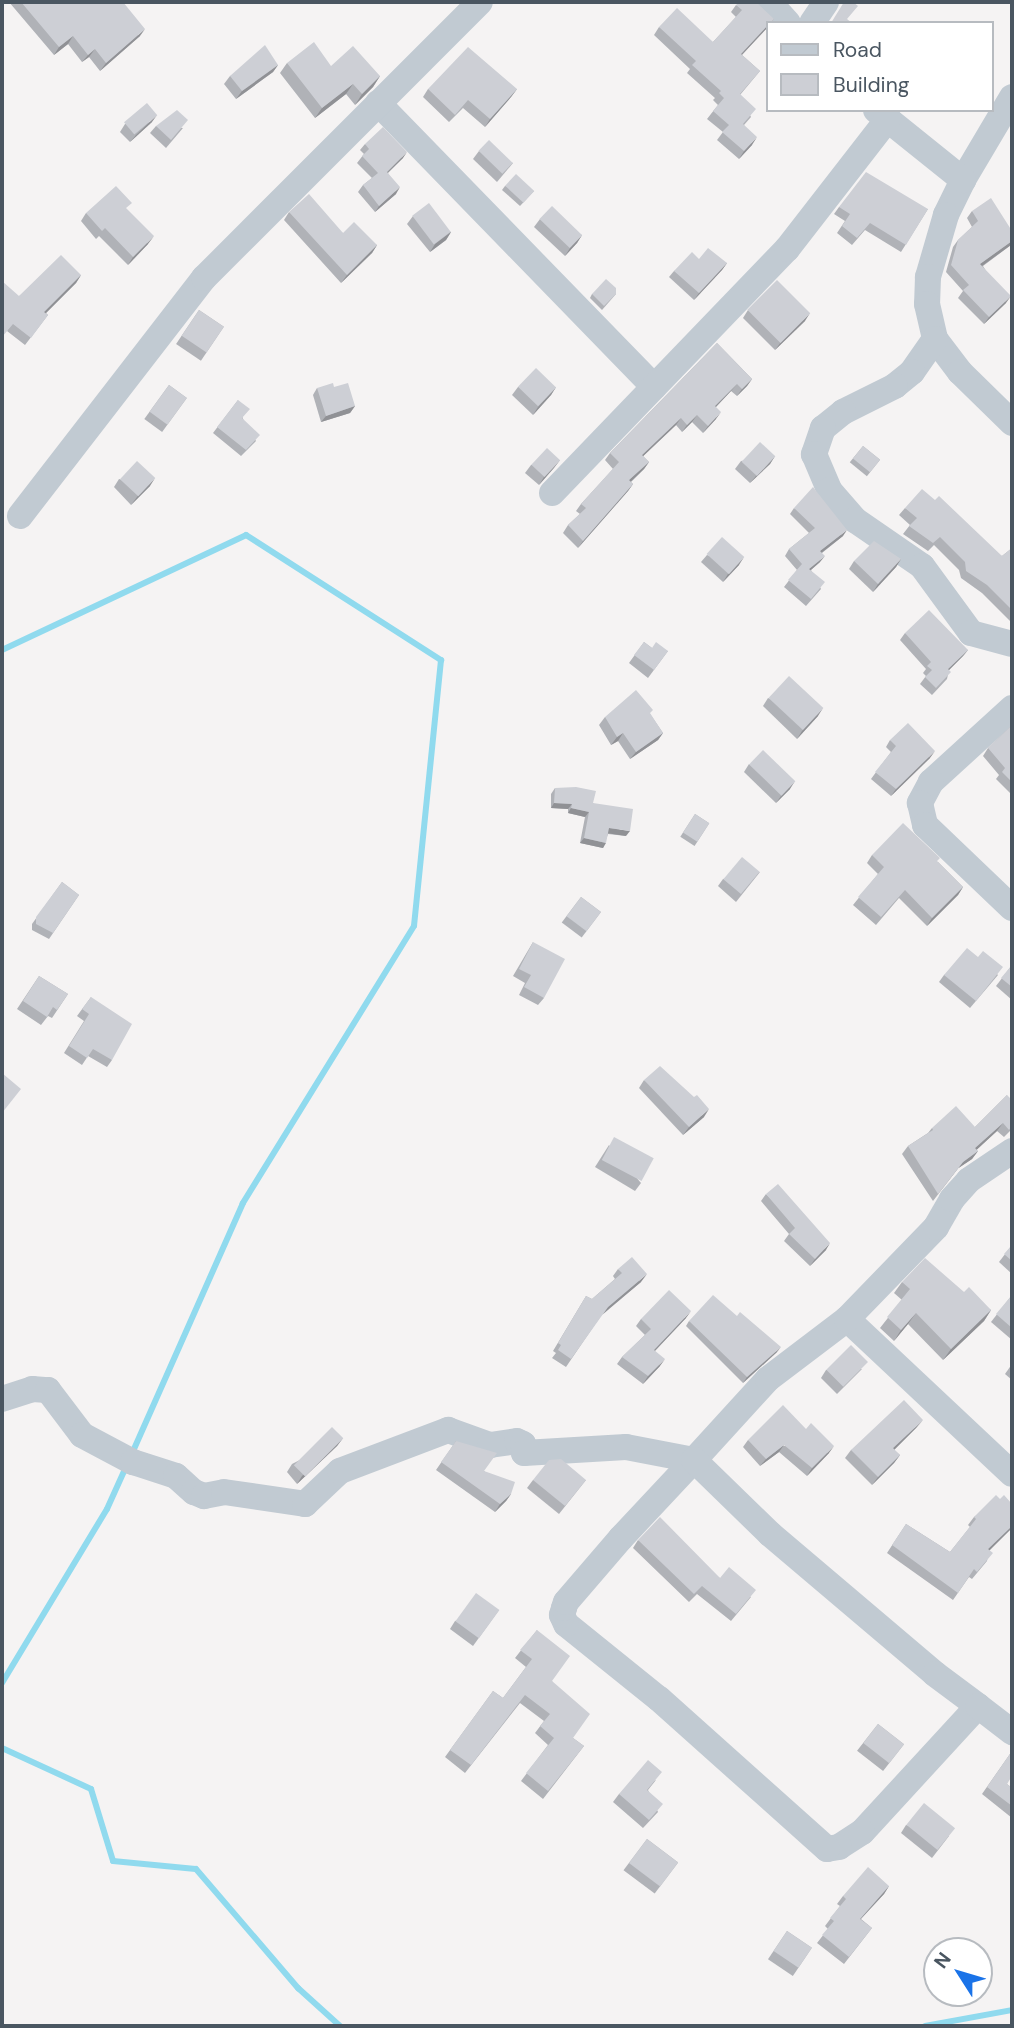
<!DOCTYPE html>
<style>
body{margin:0}
#map{position:relative;width:1014px;height:2028px;overflow:hidden;background:#f5f3f3;font-family:"DM Sans",sans-serif}
div>[style]{position:absolute}
[style*='--x']{left:calc(var(--x)*1px);top:calc(var(--y)*1px);width:calc(var(--w)*1px);rotate:calc(var(--a)*1deg)}
.stream>*{height:6px;margin:-3px;padding:0 3px;transform-origin:3px;border-radius:3px;background:#90daee}
.minor>*{height:26px;margin:-13px;padding:0 13px;transform-origin:13px;border-radius:13px;background:#c1cad2}
.wall>*{inset:0;background:#b0b2b7;transform-origin:0 0}
.shaded-wall>*{inset:0;background:#909195}
.building>*{inset:0;background:#cdcfd5;transform-origin:0 0}
span{translate:-50% -50%;white-space:nowrap;text-align:center;line-height:1.15;-webkit-text-stroke:6px #fff;paint-order:stroke}
.frame{position:absolute;inset:0;border:4px solid #4a5661;pointer-events:none}
.legend{position:absolute;left:766px;top:21px;width:228px;height:91px;box-sizing:border-box;background:#fff;border:2px solid #b7bbc0;margin:0;padding:9px 12px;list-style:none;font-size:21px;color:#4a5661}
.legend li{display:flex;align-items:center;gap:14px;height:35px}
.legend b{width:35px;border:2px solid #b7bbc0}
.north{position:absolute;left:923px;top:1937px;width:70px;height:70px;box-sizing:border-box;background:#fff;border:2px solid #b7bbc0;border-radius:50%;rotate:307deg;font-size:19px;font-weight:700;line-height:28px;text-align:center;color:#4a5661}
.north::after{content:'';display:block;margin:auto;width:24px;height:32px;background:#1a73e8;clip-path:polygon(50% 0,100% 100%,50% 72%,0 100%)}
</style>
<div id="map">
<div class="stream">
<i style="--x:2;--y:650;--w:270;--a:-25.2"></i>
<i style="--x:246;--y:535;--w:232;--a:32.7"></i>
<i style="--x:441;--y:660;--w:267;--a:95.8"></i>
<i style="--x:414;--y:926;--w:326;--a:121.7"></i>
<i style="--x:243;--y:1203;--w:274;--a:113.9"></i>
<i style="--x:2;--y:1683;--w:203;--a:-58.9"></i>
<i style="--x:107;--y:1509;--w:46;--a:-65.7"></i>
<i style="--x:2;--y:1748;--w:98;--a:24.7"></i>
<i style="--x:91;--y:1789;--w:75;--a:73"></i>
<i style="--x:113;--y:1861;--w:83;--a:5.5"></i>
<i style="--x:196;--y:1869;--w:157;--a:49.4"></i>
<i style="--x:298;--y:1988;--w:57;--a:42.1"></i>
<i style="--x:925;--y:2026;--w:88;--a:-10.4"></i>
</div>
<div class="minor">
<i style="--x:769;--y:2;--w:28;--a:48"></i>
<i style="--x:812;--y:23;--w:25;--a:-56"></i>
<i style="--x:1012;--y:97;--w:96;--a:120.6"></i>
<i style="--x:963;--y:180;--w:39;--a:116"></i>
<i style="--x:946;--y:215;--w:65;--a:106.2"></i>
<i style="--x:928;--y:277;--w:27;--a:92"></i>
<i style="--x:927;--y:304;--w:36;--a:77"></i>
<i style="--x:935;--y:339;--w:41;--a:52.9"></i>
<i style="--x:960;--y:372;--w:73;--a:44.4"></i>
<i style="--x:378;--y:103;--w:396;--a:45.8"></i>
<i style="--x:876;--y:110;--w:112;--a:38.8"></i>
<i style="--x:935;--y:339;--w:40;--a:124.9"></i>
<i style="--x:912;--y:372;--w:22;--a:141"></i>
<i style="--x:895;--y:386;--w:58;--a:153.4"></i>
<i style="--x:843;--y:412;--w:26;--a:141"></i>
<i style="--x:823;--y:428;--w:28;--a:109"></i>
<i style="--x:814;--y:454;--w:39;--a:67"></i>
<i style="--x:829;--y:490;--w:40;--a:49"></i>
<i style="--x:855;--y:520;--w:81;--a:34.5"></i>
<i style="--x:922;--y:566;--w:83;--a:53.8"></i>
<i style="--x:971;--y:633;--w:42;--a:15"></i>
<i style="--x:552;--y:493;--w:339;--a:-46.1"></i>
<i style="--x:787;--y:249;--w:165;--a:-52.2"></i>
<i style="--x:20;--y:516;--w:301;--a:-52.3"></i>
<i style="--x:204;--y:278;--w:390;--a:-45"></i>
<i style="--x:1012;--y:708;--w:110;--a:137.6"></i>
<i style="--x:931;--y:782;--w:24;--a:118"></i>
<i style="--x:920;--y:803;--w:23;--a:77"></i>
<i style="--x:925;--y:825;--w:120;--a:43.7"></i>
<i style="--x:847;--y:1319;--w:226;--a:43.2"></i>
<i style="--x:2;--y:1399;--w:32;--a:-18"></i>
<i style="--x:32;--y:1389;--w:16;--a:4"></i>
<i style="--x:48;--y:1390;--w:56;--a:52.9"></i>
<i style="--x:82;--y:1435;--w:58;--a:27.9"></i>
<i style="--x:133;--y:1462;--w:45;--a:18"></i>
<i style="--x:176;--y:1476;--w:24;--a:42"></i>
<i style="--x:194;--y:1492;--w:11;--a:22"></i>
<i style="--x:204;--y:1496;--w:20;--a:-11"></i>
<i style="--x:224;--y:1492;--w:82;--a:8.4"></i>
<i style="--x:305;--y:1504;--w:48;--a:-43.3"></i>
<i style="--x:340;--y:1471;--w:116;--a:-20.8"></i>
<i style="--x:448;--y:1430;--w:45;--a:19.7"></i>
<i style="--x:490;--y:1445;--w:27;--a:-8"></i>
<i style="--x:517;--y:1441;--w:7;--a:27"></i>
<i style="--x:523;--y:1444;--w:9;--a:84"></i>
<i style="--x:524;--y:1453;--w:102;--a:-3.4"></i>
<i style="--x:626;--y:1447;--w:69;--a:10.8"></i>
<i style="--x:694;--y:1460;--w:110;--a:-47.6"></i>
<i style="--x:768;--y:1379;--w:99;--a:-37.2"></i>
<i style="--x:847;--y:1319;--w:128;--a:-45.9"></i>
<i style="--x:936;--y:1227;--w:32;--a:-60"></i>
<i style="--x:952;--y:1199;--w:25;--a:-48"></i>
<i style="--x:969;--y:1180;--w:52;--a:-34"></i>
<i style="--x:978;--y:1706;--w:171;--a:132.6"></i>
<i style="--x:862;--y:1832;--w:27;--a:147"></i>
<i style="--x:839;--y:1847;--w:12;--a:171"></i>
<i style="--x:827;--y:1849;--w:225;--a:-138.2"></i>
<i style="--x:659;--y:1699;--w:119;--a:-141.1"></i>
<i style="--x:566;--y:1624;--w:10;--a:-114"></i>
<i style="--x:562;--y:1615;--w:7;--a:-74"></i>
<i style="--x:564;--y:1608;--w:6;--a:-72"></i>
<i style="--x:566;--y:1602;--w:84;--a:-49.3"></i>
<i style="--x:621;--y:1538;--w:107;--a:-46.9"></i>
<i style="--x:694;--y:1460;--w:106;--a:44.2"></i>
<i style="--x:770;--y:1534;--w:216;--a:40.3"></i>
<i style="--x:935;--y:1674;--w:54;--a:36.7"></i>
<i style="--x:978;--y:1706;--w:43;--a:37.4"></i>
</div>
<div class="wall">
<i style="clip-path:polygon(9px 2px,62px 2px,140px 36px,100px 71px,89px 57px,82px 62px,68px 44px,54px 55px)"></i>
<i style="clip-path:polygon(736px 5px,774px 19px,771px 23px,767px 23px,767px 28px,742px 55px,760px 71px,740px 95px,751px 117px,744px 125px,752px 145px,739px 159px,717px 140px,723px 132px,707px 119px,718px 105px,713px 100px,715px 98px,687px 73px,690px 69px,654px 35px,659px 27px,713px 42px,736px 17px,731px 12px)"></i>
<i style="clip-path:polygon(287px 63px,380px 76px,373px 87px,355px 105px,346px 94px,315px 118px,280px 73px)"></i>
<i style="clip-path:polygon(278px 65px,273px 72px,236px 99px,224px 84px,230px 76px)"></i>
<i style="clip-path:polygon(428px 89px,517px 89px,511px 97px,485px 127px,463px 108px,449px 122px,423px 97px)"></i>
<i style="clip-path:polygon(152px 122px,130px 142px,120px 132px,125px 124px)"></i>
<i style="clip-path:polygon(156px 126px,183px 128px,166px 148px,150px 133px)"></i>
<i style="clip-path:polygon(365px 144px,403px 158px,388px 173px,396px 194px,375px 212px,358px 192px,363px 185px,372px 178px,357px 163px,364px 154px,360px 150px)"></i>
<i style="clip-path:polygon(479px 151px,513px 163px,497px 182px,473px 159px)"></i>
<i style="clip-path:polygon(505px 186px,534px 191px,520px 206px,502px 190px)"></i>
<i style="clip-path:polygon(839px 207px,928px 209px,901px 252px,865px 230px,852px 245px,837px 233px,845px 221px,834px 214px)"></i>
<i style="clip-path:polygon(127px 210px,148px 244px,128px 265px,99px 236px,96px 239px,81px 221px,86px 213px)"></i>
<i style="clip-path:polygon(972px 211px,1012px 231px,1011px 245px,983px 266px,1006px 303px,984px 324px,958px 298px,963px 291px,946px 272px,953px 247px,958px 240px,972px 227px,967px 218px)"></i>
<i style="clip-path:polygon(289px 212px,343px 233px,377px 245px,372px 253px,341px 283px,284px 220px)"></i>
<i style="clip-path:polygon(413px 216px,451px 232px,446px 240px,430px 252px,407px 224px)"></i>
<i style="clip-path:polygon(540px 219px,582px 235px,577px 243px,565px 256px,534px 227px)"></i>
<i style="clip-path:polygon(699px 259px,727px 263px,722px 270px,694px 300px,669px 277px,674px 271px)"></i>
<i style="clip-path:polygon(81px 275px,76px 283px,46px 313px,48px 315px,25px 345px,7px 331px,19px 296px)"></i>
<i style="clip-path:polygon(592px 294px,616px 294px,602px 310px,590px 298px)"></i>
<i style="left:199px;top:310px;width:30px;height:41px;rotate:34deg"></i>
<i style="clip-path:polygon(748px 310px,805px 321px,775px 350px,743px 318px)"></i>
<i style="clip-path:polygon(717px 343px,752px 379px,747px 386px,737px 396px,731px 391px,716px 407px,716px 419px,703px 433px,692px 422px,682px 432px,676px 425px,643px 456px,649px 462px,644px 469px,631px 482px,633px 484px,628px 491px,578px 548px,563px 533px,568px 525px,580px 514px,576px 511px,581px 504px,613px 469px,605px 460px,610px 453px)"></i>
<i style="left:169px;top:385px;width:22px;height:42px;rotate:36deg"></i>
<i style="clip-path:polygon(518px 387px,556px 387px,551px 395px,533px 415px,512px 395px)"></i>
<i style="clip-path:polygon(317px 388px,355px 406px,350px 413px,321px 422px,313px 395px)"></i>
<i style="clip-path:polygon(238px 400px,243px 419px,256px 441px,241px 456px,213px 433px)"></i>
<i style="left:863px;top:446px;width:22px;height:21px;rotate:39deg"></i>
<i style="clip-path:polygon(775px 456px,770px 464px,750px 483px,735px 469px,741px 461px)"></i>
<i style="clip-path:polygon(560px 460px,539px 485px,525px 473px,531px 465px)"></i>
<i style="clip-path:polygon(119px 479px,150px 486px,131px 505px,114px 487px)"></i>
<i style="clip-path:polygon(794px 508px,843px 536px,822px 553px,820px 562px,811px 570px,821px 589px,806px 606px,784px 587px,797px 570px,785px 556px,789px 549px,809px 533px,790px 514px)"></i>
<i style="clip-path:polygon(905px 508px,1002px 556px,1012px 548px,1012px 623px,982px 593px,961px 578px,959px 570px,934px 545px,928px 551px,903px 534px,910px 525px,899px 515px)"></i>
<i style="clip-path:polygon(707px 555px,739px 565px,723px 582px,701px 562px)"></i>
<i style="clip-path:polygon(901px 559px,896px 567px,873px 592px,849px 569px,854px 561px)"></i>
<i style="clip-path:polygon(905px 633px,968px 650px,963px 656px,949px 670px,947px 679px,932px 695px,920px 684px,926px 676px,923px 673px,926px 669px,900px 640px)"></i>
<i style="clip-path:polygon(644px 642px,652px 648px,668px 651px,648px 678px,629px 663px)"></i>
<i style="clip-path:polygon(768px 698px,818px 716px,797px 739px,763px 706px)"></i>
<i style="clip-path:polygon(650px 714px,663px 733px,658px 740px,630px 759px,618px 741px,611px 745px,599px 725px,605px 717px)"></i>
<i style="clip-path:polygon(1012px 725px,1012px 795px,996px 779px,999px 775px,983px 756px,988px 748px)"></i>
<i style="clip-path:polygon(890px 740px,930px 758px,891px 796px,871px 779px,891px 752px,886px 747px)"></i>
<i style="clip-path:polygon(749px 764px,790px 789px,776px 803px,744px 772px)"></i>
<i style="clip-path:polygon(555px 788px,593px 803px,626px 836px,608px 834px,603px 848px,580px 843px,585px 817px,568px 813px,568px 809px,551px 808px,551px 794px)"></i>
<i style="left:695px;top:814px;width:17px;height:27px;rotate:33deg"></i>
<i style="clip-path:polygon(872px 855px,938px 862px,963px 887px,958px 895px,927px 926px,899px 898px,876px 925px,853px 905px,878px 874px,867px 863px)"></i>
<i style="clip-path:polygon(760px 872px,736px 902px,718px 886px,723px 879px)"></i>
<i style="clip-path:polygon(62px 882px,79px 895px,49px 939px,32px 930px,32px 924px)"></i>
<i style="left:581px;top:897px;width:25px;height:32px;rotate:37deg"></i>
<i style="clip-path:polygon(533px 942px,544px 998px,538px 1005px,519px 995px,525px 983px,513px 976px)"></i>
<i style="clip-path:polygon(978px 957px,998px 975px,970px 1008px,939px 982px,944px 975px)"></i>
<i style="clip-path:polygon(1012px 965px,1012px 1000px,996px 986px)"></i>
<i style="clip-path:polygon(39px 976px,68px 994px,52px 1018px,48px 1016px,41px 1025px,17px 1009px)"></i>
<i style="clip-path:polygon(91px 997px,112px 1060px,107px 1067px,88px 1056px,82px 1065px,64px 1053px,84px 1021px,77px 1016px)"></i>
<i style="clip-path:polygon(644px 1080px,704px 1117px,683px 1135px,639px 1088px)"></i>
<i style="clip-path:polygon(1007px 1095px,1012px 1129px,1004px 1137px,997px 1131px,976px 1150px,978px 1151px,972px 1159px,957px 1169px,933px 1201px,902px 1154px,908px 1146px,928px 1133px,932px 1128px,975px 1127px)"></i>
<i style="clip-path:polygon(609px 1145px,641px 1183px,635px 1191px,595px 1167px)"></i>
<i style="clip-path:polygon(766px 1194px,826px 1250px,810px 1266px,784px 1241px,789px 1234px,761px 1201px)"></i>
<i style="clip-path:polygon(1012px 1245px,1012px 1274px,999px 1262px)"></i>
<i style="clip-path:polygon(618px 1269px,641px 1282px,602px 1314px,566px 1367px,552px 1358px,556px 1353px,553px 1351px,586px 1296px,592px 1299px,615px 1279px,613px 1276px)"></i>
<i style="clip-path:polygon(902px 1282px,964px 1292px,991px 1310px,984px 1321px,943px 1360px,908px 1324px,894px 1341px,880px 1328px,902px 1300px,894px 1293px)"></i>
<i style="clip-path:polygon(1012px 1295px,1012px 1340px,991px 1322px)"></i>
<i style="clip-path:polygon(686px 1318px,655px 1351px,660px 1366px,643px 1384px,617px 1364px,622px 1357px,645px 1335px,636px 1326px,641px 1319px)"></i>
<i style="clip-path:polygon(689px 1321px,777px 1352px,743px 1383px,686px 1326px)"></i>
<i style="clip-path:polygon(1012px 1364px,1012px 1380px,1005px 1374px)"></i>
<i style="clip-path:polygon(862px 1369px,837px 1394px,821px 1378px,826px 1370px)"></i>
<i style="clip-path:polygon(917px 1427px,894px 1450px,900px 1455px,894px 1463px,872px 1485px,845px 1458px,851px 1450px)"></i>
<i style="clip-path:polygon(343px 1438px,337px 1446px,297px 1484px,287px 1472px,292px 1464px)"></i>
<i style="clip-path:polygon(748px 1440px,829px 1453px,807px 1476px,779px 1452px,760px 1466px,743px 1447px)"></i>
<i style="clip-path:polygon(456px 1441px,484px 1471px,511px 1494px,506px 1501px,495px 1512px,436px 1470px)"></i>
<i style="clip-path:polygon(533px 1480px,586px 1480px,559px 1514px,527px 1488px)"></i>
<i style="clip-path:polygon(1000px 1499px,1012px 1504px,1012px 1528px,989px 1550px,987px 1561px,972px 1579px,969px 1577px,953px 1600px,887px 1553px,906px 1524px,950px 1552px,970px 1527px,968px 1525px,974px 1517px)"></i>
<i style="clip-path:polygon(638px 1540px,720px 1578px,751px 1597px,731px 1621px,697px 1594px,689px 1602px,633px 1548px)"></i>
<i style="clip-path:polygon(499px 1610px,473px 1646px,450px 1629px,455px 1621px)"></i>
<i style="clip-path:polygon(537px 1630px,552px 1681px,573px 1738px,584px 1746px,543px 1799px,521px 1781px,548px 1745px,535px 1733px,544px 1721px,520px 1703px,465px 1773px,445px 1757px,493px 1691px,503px 1698px,526px 1667px,515px 1658px)"></i>
<i style="left:878px;top:1724px;width:33px;height:34px;rotate:38deg"></i>
<i style="clip-path:polygon(1012px 1751px,1007px 1784px,1012px 1788px,1012px 1818px,982px 1794px)"></i>
<i style="clip-path:polygon(656px 1780px,648px 1790px,658px 1812px,643px 1828px,613px 1802px,619px 1794px)"></i>
<i style="clip-path:polygon(906px 1825px,949px 1836px,932px 1858px,901px 1833px)"></i>
<i style="left:647px;top:1839px;width:39px;height:39px;rotate:37deg"></i>
<i style="clip-path:polygon(889px 1886px,884px 1894px,861px 1919px,872px 1928px,844px 1964px,817px 1943px,828px 1929px,825px 1926px,840px 1906px,837px 1904px,843px 1896px)"></i>
<i style="left:787px;top:1931px;width:30px;height:34px;rotate:34deg"></i>
</div>
<div class="shaded-wall">
<i style="clip-path:polygon(767px 26px,767px 28px,736px 61px,741px 54px)"></i>
<i style="clip-path:polygon(145px 29px,140px 36px,100px 71px,106px 63px)"></i>
<i style="clip-path:polygon(73px 36px,68px 44px,54px 55px,59px 47px)"></i>
<i style="clip-path:polygon(95px 49px,89px 57px,82px 62px,88px 55px)"></i>
<i style="clip-path:polygon(278px 65px,273px 72px,236px 99px,242px 91px)"></i>
<i style="clip-path:polygon(380px 76px,373px 87px,355px 105px,362px 94px)"></i>
<i style="clip-path:polygon(353px 84px,346px 94px,315px 118px,322px 108px)"></i>
<i style="clip-path:polygon(517px 89px,511px 97px,485px 127px,490px 119px)"></i>
<i style="clip-path:polygon(157px 115px,152px 122px,130px 142px,136px 135px)"></i>
<i style="clip-path:polygon(757px 137px,752px 145px,739px 159px,744px 151px)"></i>
<i style="clip-path:polygon(407px 152px,403px 158px,382px 178px,387px 172px)"></i>
<i style="clip-path:polygon(400px 187px,396px 194px,375px 212px,379px 206px)"></i>
<i style="clip-path:polygon(451px 232px,446px 240px,430px 252px,435px 244px)"></i>
<i style="clip-path:polygon(582px 235px,577px 243px,565px 256px,570px 248px)"></i>
<i style="clip-path:polygon(154px 236px,148px 244px,128px 265px,133px 257px)"></i>
<i style="clip-path:polygon(1012px 241px,1011px 245px,975px 271px,980px 264px)"></i>
<i style="clip-path:polygon(377px 245px,372px 253px,341px 283px,347px 275px)"></i>
<i style="clip-path:polygon(727px 263px,722px 270px,694px 300px,699px 293px)"></i>
<i style="clip-path:polygon(81px 275px,76px 283px,39px 320px,44px 312px)"></i>
<i style="clip-path:polygon(1011px 296px,1006px 303px,984px 324px,989px 317px)"></i>
<i style="clip-path:polygon(810px 313px,805px 321px,775px 350px,781px 342px)"></i>
<i style="clip-path:polygon(752px 379px,747px 386px,737px 396px,742px 389px)"></i>
<i style="clip-path:polygon(737px 384px,731px 391px,710px 413px,715px 406px)"></i>
<i style="clip-path:polygon(556px 387px,551px 395px,533px 415px,538px 407px)"></i>
<i style="clip-path:polygon(355px 406px,350px 413px,321px 422px,326px 416px)"></i>
<i style="clip-path:polygon(721px 412px,716px 419px,703px 433px,708px 426px)"></i>
<i style="clip-path:polygon(697px 415px,692px 422px,682px 432px,687px 425px)"></i>
<i style="clip-path:polygon(681px 418px,676px 425px,637px 462px,642px 455px)"></i>
<i style="clip-path:polygon(775px 456px,770px 464px,750px 483px,756px 476px)"></i>
<i style="clip-path:polygon(560px 460px,554px 468px,539px 485px,544px 477px)"></i>
<i style="clip-path:polygon(649px 462px,644px 469px,624px 488px,629px 480px)"></i>
<i style="clip-path:polygon(155px 478px,150px 486px,131px 505px,137px 497px)"></i>
<i style="clip-path:polygon(633px 484px,628px 491px,578px 548px,583px 541px)"></i>
<i style="clip-path:polygon(847px 530px,843px 536px,816px 557px,820px 551px)"></i>
<i style="clip-path:polygon(825px 556px,820px 562px,805px 575px,809px 569px)"></i>
<i style="clip-path:polygon(744px 557px,739px 565px,723px 582px,728px 574px)"></i>
<i style="clip-path:polygon(901px 559px,896px 567px,873px 592px,878px 584px)"></i>
<i style="clip-path:polygon(968px 650px,963px 656px,943px 676px,948px 669px)"></i>
<i style="clip-path:polygon(823px 708px,818px 716px,797px 739px,802px 731px)"></i>
<i style="clip-path:polygon(623px 733px,618px 741px,611px 745px,617px 737px)"></i>
<i style="clip-path:polygon(663px 733px,658px 740px,630px 759px,636px 752px)"></i>
<i style="clip-path:polygon(935px 751px,930px 758px,891px 796px,896px 789px)"></i>
<i style="clip-path:polygon(795px 781px,790px 789px,776px 803px,781px 796px)"></i>
<i style="clip-path:polygon(554px 803px,572px 804px,568px 809px,551px 808px)"></i>
<i style="clip-path:polygon(571px 808px,589px 812px,585px 817px,568px 813px)"></i>
<i style="clip-path:polygon(609px 828px,630px 831px,626px 836px,606px 833px)"></i>
<i style="clip-path:polygon(584px 838px,606px 843px,603px 848px,580px 843px)"></i>
<i style="clip-path:polygon(963px 887px,958px 895px,927px 926px,932px 918px)"></i>
<i style="clip-path:polygon(709px 1109px,704px 1117px,683px 1135px,689px 1127px)"></i>
<i style="clip-path:polygon(1003px 1123px,997px 1131px,970px 1156px,975px 1148px)"></i>
<i style="clip-path:polygon(978px 1151px,972px 1159px,957px 1169px,933px 1201px,963px 1162px)"></i>
<i style="clip-path:polygon(830px 1243px,826px 1250px,810px 1266px,815px 1259px)"></i>
<i style="clip-path:polygon(647px 1274px,641px 1282px,602px 1315px,608px 1307px)"></i>
<i style="clip-path:polygon(991px 1310px,984px 1321px,943px 1360px,951px 1349px)"></i>
<i style="clip-path:polygon(691px 1311px,686px 1318px,649px 1357px,654px 1350px)"></i>
<i style="clip-path:polygon(916px 1313px,908px 1324px,894px 1341px,901px 1330px)"></i>
<i style="clip-path:polygon(781px 1347px,777px 1352px,743px 1383px,747px 1377px)"></i>
<i style="clip-path:polygon(665px 1359px,660px 1366px,643px 1384px,648px 1376px)"></i>
<i style="clip-path:polygon(923px 1420px,917px 1427px,888px 1456px,893px 1448px)"></i>
<i style="clip-path:polygon(343px 1438px,337px 1446px,297px 1484px,302px 1476px)"></i>
<i style="clip-path:polygon(784px 1445px,779px 1452px,760px 1466px,766px 1459px)"></i>
<i style="clip-path:polygon(834px 1446px,829px 1453px,807px 1476px,812px 1468px)"></i>
<i style="clip-path:polygon(900px 1455px,894px 1463px,872px 1485px,878px 1477px)"></i>
<i style="clip-path:polygon(511px 1494px,506px 1501px,495px 1512px,500px 1504px)"></i>
<i style="clip-path:polygon(1012px 1526px,1012px 1528px,983px 1557px,988px 1549px)"></i>
<i style="clip-path:polygon(889px 1886px,884px 1894px,854px 1926px,860px 1919px)"></i>
</div>
<div class="building">
<i style="clip-path:polygon(21px 2px,62px 2px,63px 3px,64px 2px,123px 2px,145px 29px,106px 63px,95px 49px,88px 55px,73px 36px,59px 47px)"></i>
<i style="clip-path:polygon(739px 2px,756px 2px,774px 19px,770px 23px,767px 23px,767px 26px,741px 54px,760px 71px,740px 94px,756px 109px,743px 124px,757px 137px,744px 151px,722px 132px,729px 125px,713px 111px,724px 98px,719px 93px,721px 91px,692px 65px,696px 61px,659px 27px,677px 8px,713px 42px,742px 10px,736px 5px)"></i>
<i style="clip-path:polygon(844px 2px,853px 2px,858px 6px,847px 19px,852px 23px,831px 23px)"></i>
<i style="clip-path:polygon(314px 42px,331px 66px,353px 46px,380px 76px,362px 94px,353px 84px,322px 108px,287px 63px)"></i>
<i style="clip-path:polygon(265px 45px,278px 65px,242px 91px,230px 76px)"></i>
<i style="clip-path:polygon(468px 47px,517px 89px,490px 119px,468px 100px,455px 115px,428px 89px)"></i>
<i style="left:147px;top:103px;width:16px;height:30px;rotate:50deg"></i>
<i style="clip-path:polygon(177px 110px,188px 120px,171px 140px,156px 126px)"></i>
<i style="clip-path:polygon(383px 127px,407px 152px,387px 172px,400px 187px,379px 206px,363px 185px,378px 173px,362px 156px,369px 149px,365px 144px)"></i>
<i style="left:489px;top:140px;width:33px;height:15px;rotate:44deg"></i>
<i style="clip-path:polygon(866px 172px,928px 209px,906px 245px,870px 223px,857px 238px,842px 226px,850px 214px,839px 207px)"></i>
<i style="left:516px;top:174px;width:25px;height:16px;rotate:43deg"></i>
<i style="clip-path:polygon(116px 186px,132px 203px,126px 208px,154px 236px,133px 257px,105px 228px,102px 231px,86px 213px)"></i>
<i style="clip-path:polygon(309px 194px,343px 233px,354px 222px,377px 245px,347px 275px,289px 212px)"></i>
<i style="clip-path:polygon(991px 198px,1012px 231px,1012px 241px,980px 264px,1011px 296px,989px 317px,963px 290px,969px 285px,951px 265px,958px 240px,978px 221px,972px 211px)"></i>
<i style="left:429px;top:203px;width:36px;height:21px;rotate:53deg"></i>
<i style="left:552px;top:206px;width:42px;height:18px;rotate:44deg"></i>
<i style="clip-path:polygon(708px 248px,727px 263px,699px 293px,674px 271px,692px 252px,699px 259px)"></i>
<i style="clip-path:polygon(61px 255px,81px 275px,44px 312px,48px 315px,31px 338px,13px 324px,2px 337px,2px 281px,19px 296px)"></i>
<i style="clip-path:polygon(606px 279px,616px 288px,616px 294px,604px 306px,592px 294px)"></i>
<i style="left:777px;top:280px;width:47px;height:42px;rotate:45deg"></i>
<i style="left:199px;top:310px;width:30px;height:31px;rotate:34deg"></i>
<i style="clip-path:polygon(717px 343px,752px 379px,742px 389px,737px 384px,715px 406px,721px 412px,708px 426px,697px 415px,687px 425px,681px 418px,642px 455px,649px 462px,629px 480px,633px 484px,583px 541px,568px 525px,586px 508px,581px 504px,619px 462px,610px 453px)"></i>
<i style="left:536px;top:368px;width:28px;height:26px;rotate:44deg"></i>
<i style="clip-path:polygon(333px 383px,334px 387px,348px 383px,355px 406px,326px 416px,317px 388px)"></i>
<i style="left:169px;top:385px;width:22px;height:33px;rotate:36deg"></i>
<i style="clip-path:polygon(238px 400px,250px 409px,242px 418px,260px 435px,246px 450px,217px 427px)"></i>
<i style="left:760px;top:442px;width:21px;height:27px;rotate:43deg"></i>
<i style="left:863px;top:446px;width:22px;height:16px;rotate:39deg"></i>
<i style="left:547px;top:448px;width:18px;height:23px;rotate:43deg"></i>
<i style="left:137px;top:461px;width:25px;height:25px;rotate:43deg"></i>
<i style="clip-path:polygon(813px 487px,847px 530px,820px 551px,825px 556px,809px 569px,825px 582px,811px 599px,788px 580px,802px 564px,789px 549px,815px 528px,794px 508px)"></i>
<i style="clip-path:polygon(922px 489px,935px 500px,939px 496px,1002px 556px,1012px 548px,1012px 610px,987px 585px,966px 571px,965px 562px,940px 537px,933px 543px,909px 526px,917px 518px,905px 508px)"></i>
<i style="left:722px;top:537px;width:30px;height:23px;rotate:42deg"></i>
<i style="clip-path:polygon(874px 541px,901px 559px,878px 584px,854px 561px)"></i>
<i style="clip-path:polygon(929px 610px,968px 650px,948px 669px,951px 672px,936px 688px,925px 677px,932px 670px,927px 666px,931px 662px,905px 633px)"></i>
<i style="clip-path:polygon(644px 642px,652px 648px,656px 642px,668px 651px,654px 670px,634px 655px)"></i>
<i style="left:789px;top:676px;width:47px;height:30px;rotate:43deg"></i>
<i style="clip-path:polygon(636px 690px,653px 710px,650px 713px,663px 733px,636px 752px,623px 733px,617px 737px,605px 717px)"></i>
<i style="clip-path:polygon(908px 723px,935px 751px,896px 789px,875px 772px,896px 746px,890px 740px)"></i>
<i style="clip-path:polygon(1012px 725px,1012px 782px,1002px 772px,1005px 768px,988px 748px)"></i>
<i style="left:763px;top:750px;width:45px;height:20px;rotate:44deg"></i>
<i style="clip-path:polygon(576px 787px,596px 791px,593px 803px,633px 809px,630px 831px,609px 828px,606px 843px,584px 838px,589px 812px,571px 808px,572px 804px,554px 803px,555px 788px)"></i>
<i style="left:695px;top:814px;width:17px;height:22px;rotate:33deg"></i>
<i style="clip-path:polygon(903px 823px,940px 858px,937px 861px,963px 887px,932px 918px,905px 890px,881px 917px,858px 897px,884px 867px,872px 855px)"></i>
<i style="left:742px;top:857px;width:23px;height:29px;rotate:40deg"></i>
<i style="clip-path:polygon(62px 882px,79px 895px,53px 933px,36px 924px,36px 917px)"></i>
<i style="left:581px;top:897px;width:25px;height:24px;rotate:37deg"></i>
<i style="clip-path:polygon(533px 942px,565px 959px,544px 998px,524px 987px,531px 975px,519px 969px)"></i>
<i style="clip-path:polygon(967px 948px,978px 957px,983px 951px,1003px 967px,976px 1001px,944px 975px)"></i>
<i style="clip-path:polygon(1012px 965px,1012px 987px,1001px 978px)"></i>
<i style="clip-path:polygon(39px 976px,68px 994px,57px 1010px,53px 1007px,47px 1017px,23px 1001px)"></i>
<i style="clip-path:polygon(91px 997px,132px 1024px,112px 1060px,93px 1049px,87px 1058px,69px 1046px,89px 1014px,82px 1009px)"></i>
<i style="clip-path:polygon(660px 1066px,694px 1097px,697px 1095px,709px 1109px,689px 1127px,644px 1080px)"></i>
<i style="clip-path:polygon(2px 1073px,21px 1089px,2px 1113px)"></i>
<i style="clip-path:polygon(1007px 1095px,1012px 1100px,1012px 1126px,1009px 1130px,1003px 1123px,975px 1148px,978px 1151px,963px 1162px,938px 1194px,908px 1146px,933px 1130px,932px 1128px,956px 1106px,975px 1127px)"></i>
<i style="left:614px;top:1137px;width:45px;height:26px;rotate:28deg"></i>
<i style="clip-path:polygon(778px 1184px,830px 1243px,815px 1259px,789px 1234px,795px 1228px,766px 1194px)"></i>
<i style="clip-path:polygon(1012px 1245px,1012px 1261px,1004px 1254px)"></i>
<i style="clip-path:polygon(632px 1257px,647px 1274px,608px 1307px,571px 1359px,558px 1350px,561px 1345px,558px 1343px,586px 1296px,592px 1299px,622px 1273px,618px 1269px)"></i>
<i style="clip-path:polygon(925px 1258px,964px 1292px,969px 1287px,991px 1310px,951px 1349px,916px 1313px,901px 1330px,887px 1317px,910px 1289px,902px 1282px)"></i>
<i style="clip-path:polygon(669px 1290px,691px 1311px,654px 1350px,665px 1359px,648px 1376px,622px 1357px,651px 1329px,641px 1319px)"></i>
<i style="clip-path:polygon(713px 1295px,737px 1316px,740px 1312px,781px 1347px,747px 1377px,689px 1321px)"></i>
<i style="clip-path:polygon(1012px 1295px,1012px 1328px,996px 1314px)"></i>
<i style="left:851px;top:1345px;width:24px;height:35px;rotate:45deg"></i>
<i style="clip-path:polygon(904px 1400px,923px 1420px,893px 1448px,900px 1455px,878px 1477px,851px 1450px)"></i>
<i style="clip-path:polygon(783px 1405px,806px 1429px,811px 1423px,834px 1446px,812px 1468px,784px 1445px,766px 1459px,748px 1440px)"></i>
<i style="left:332px;top:1427px;width:16px;height:54px;rotate:45deg"></i>
<i style="clip-path:polygon(456px 1441px,497px 1453px,484px 1471px,515px 1482px,511px 1494px,500px 1504px,441px 1462px)"></i>
<i style="clip-path:polygon(561px 1459px,586px 1480px,565px 1506px,533px 1480px,549px 1460px)"></i>
<i style="clip-path:polygon(996px 1495px,1000px 1499px,1004px 1495px,1012px 1504px,1012px 1526px,988px 1549px,993px 1553px,977px 1572px,974px 1569px,958px 1593px,892px 1545px,906px 1524px,950px 1552px,976px 1519px,974px 1517px)"></i>
<i style="clip-path:polygon(660px 1517px,720px 1578px,729px 1567px,756px 1590px,736px 1614px,702px 1586px,694px 1594px,638px 1540px)"></i>
<i style="left:476px;top:1593px;width:29px;height:35px;rotate:36deg"></i>
<i style="clip-path:polygon(537px 1630px,570px 1656px,552px 1681px,590px 1714px,573px 1738px,584px 1746px,548px 1791px,526px 1773px,554px 1738px,540px 1726px,550px 1714px,525px 1695px,471px 1765px,450px 1750px,493px 1691px,503px 1698px,532px 1659px,520px 1650px)"></i>
<i style="left:878px;top:1724px;width:33px;height:24px;rotate:38deg"></i>
<i style="clip-path:polygon(1012px 1751px,1012px 1776px,1007px 1784px,1012px 1788px,1012px 1806px,987px 1787px)"></i>
<i style="clip-path:polygon(648px 1760px,662px 1772px,647px 1790px,663px 1804px,649px 1820px,619px 1794px)"></i>
<i style="left:924px;top:1803px;width:40px;height:28px;rotate:39deg"></i>
<i style="left:647px;top:1839px;width:39px;height:30px;rotate:37deg"></i>
<i style="clip-path:polygon(868px 1867px,889px 1886px,860px 1919px,872px 1928px,849px 1957px,822px 1935px,834px 1921px,830px 1918px,846px 1899px,843px 1896px)"></i>
<i style="left:787px;top:1931px;width:30px;height:24px;rotate:34deg"></i>
</div>
<div class="frame"></div>
<ul class="legend">
<li><b style="height:9px;background:#c1cad2"></b>Road</li>
<li><b style="height:19px;background:#cdcfd5"></b>Building</li>
</ul>
<div class="north">N</div>
</div>
